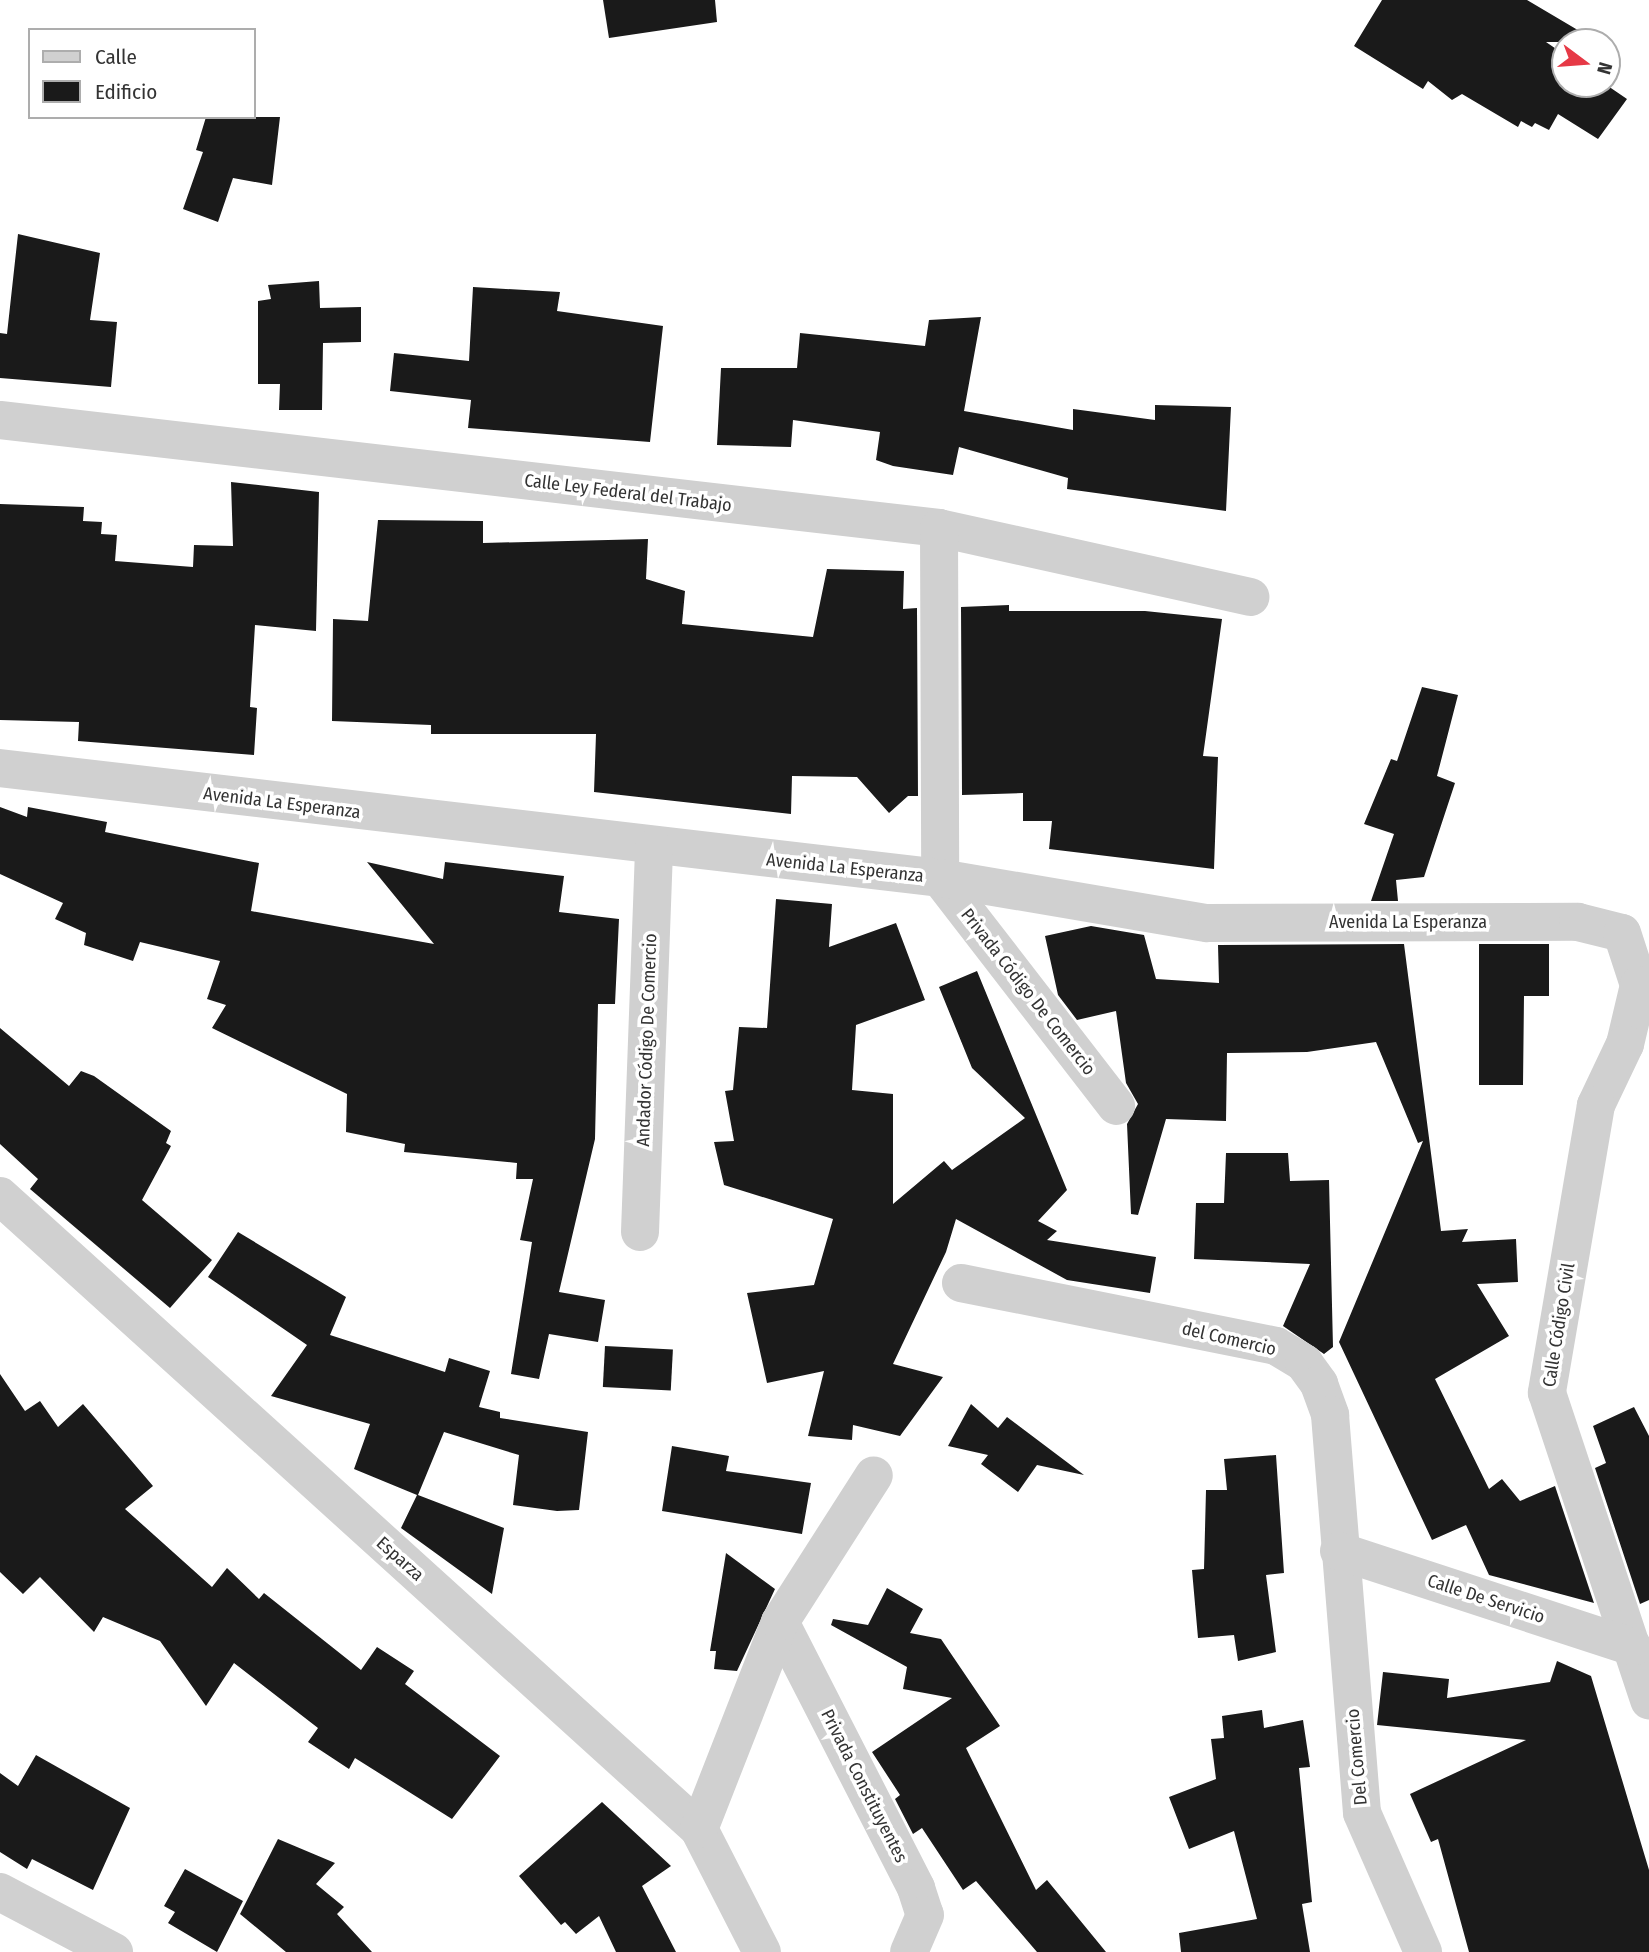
<!DOCTYPE html>
<meta charset="utf-8">
<style>
body{margin:0}
#map{position:relative;width:1649px;height:1952px;overflow:hidden;background:#fff;font-family:"Fira Sans Condensed",sans-serif}
div>[style]{position:absolute}
[style*='--x']{left:calc(var(--x)*1px);top:calc(var(--y)*1px);width:calc(var(--w)*1px);rotate:calc(var(--a)*1deg)}
.building>*{inset:0;background:#1a1a1a;transform-origin:0 0}
.minor>*{height:38px;margin:-19px;padding:0 19px;transform-origin:19px;border-radius:19px;background:#d0d0d0}
span{translate:-50% -50%;white-space:nowrap;text-align:center;line-height:1.15;-webkit-text-stroke:7px #fff;paint-order:stroke}
.street-label{font-size:18px;color:#333}
.legend{position:absolute;left:28px;top:28px;width:228px;height:91px;box-sizing:border-box;background:#fff;border:2px solid #adadad;margin:0;padding:9px 12px;list-style:none;font-size:21px;color:#333}
.legend li{display:flex;align-items:center;gap:14px;height:35px}
.legend b{width:35px;border:2px solid #adadad}
.north{position:absolute;left:1551px;top:28px;width:70px;height:70px;box-sizing:border-box;background:#fff;border:2px solid #adadad;border-radius:50%;rotate:106deg;font-size:19px;font-weight:700;line-height:28px;text-align:center;color:#333}
.north::after{content:'';display:block;margin:auto;width:24px;height:32px;background:#e63946;clip-path:polygon(50% 0,100% 100%,50% 72%,0 100%)}
</style>
<div id="map">
<div class="building">
<i style="clip-path:polygon(603px 0,715px 0,717px 22px,609px 38px)"></i>
<i style="clip-path:polygon(1382px 0,1527px 0,1598px 42px,1546px 42px,1565px 55px,1565px 84px,1605px 84px,1627px 99px,1598px 139px,1558px 114px,1549px 130px,1535px 123px,1532px 127px,1521px 121px,1518px 127px,1462px 94px,1452px 100px,1428px 81px,1423px 89px,1354px 46px)"></i>
<i style="clip-path:polygon(206px 117px,280px 117px,272px 185px,233px 178px,218px 222px,183px 209px,203px 152px,196px 150px)"></i>
<i style="clip-path:polygon(18px 234px,100px 253px,90px 320px,117px 322px,111px 387px,0 378px,0 333px,7px 334px)"></i>
<i style="clip-path:polygon(319px 281px,320px 308px,361px 307px,361px 342px,323px 343px,322px 410px,279px 410px,280px 384px,258px 384px,258px 301px,271px 299px,268px 285px)"></i>
<i style="clip-path:polygon(473px 287px,560px 292px,557px 311px,663px 326px,650px 442px,468px 428px,471px 400px,390px 391px,394px 353px,469px 361px)"></i>
<i style="clip-path:polygon(981px 317px,964px 411px,1073px 430px,1073px 409px,1155px 420px,1155px 405px,1231px 407px,1226px 511px,1067px 489px,1068px 478px,959px 447px,953px 475px,893px 466px,876px 460px,880px 432px,793px 420px,791px 447px,717px 445px,721px 368px,797px 368px,800px 333px,925px 346px,929px 320px)"></i>
<i style="clip-path:polygon(231px 482px,319px 492px,316px 631px,255px 625px,250px 707px,257px 708px,254px 755px,78px 741px,79px 722px,0 720px,0 504px,84px 507px,83px 521px,102px 522px,101px 534px,117px 535px,115px 561px,193px 567px,194px 545px,233px 546px)"></i>
<i style="clip-path:polygon(378px 520px,483px 521px,483px 543px,648px 539px,646px 579px,685px 591px,682px 624px,813px 637px,827px 569px,904px 571px,903px 609px,917px 608px,918px 796px,908px 796px,889px 813px,857px 777px,792px 776px,791px 814px,594px 792px,596px 734px,431px 734px,431px 725px,332px 721px,333px 619px,368px 621px)"></i>
<i style="clip-path:polygon(1009px 605px,1009px 611px,1145px 611px,1222px 619px,1203px 756px,1218px 757px,1214px 869px,1049px 849px,1052px 821px,1023px 821px,1023px 793px,962px 795px,961px 607px)"></i>
<i style="clip-path:polygon(1422px 687px,1458px 695px,1437px 776px,1455px 783px,1424px 877px,1396px 880px,1398px 901px,1371px 901px,1394px 834px,1364px 824px,1391px 759px,1397px 761px)"></i>
<i style="clip-path:polygon(0 807px,27px 817px,28px 807px,107px 822px,105px 832px,259px 863px,251px 911px,434px 944px,367px 862px,443px 879px,445px 862px,564px 876px,559px 912px,619px 919px,615px 1004px,598px 1004px,595px 1139px,559px 1292px,605px 1300px,598px 1342px,549px 1334px,539px 1379px,511px 1374px,532px 1242px,520px 1240px,533px 1179px,516px 1179px,517px 1163px,404px 1152px,405px 1144px,346px 1132px,347px 1094px,212px 1028px,226px 1005px,207px 999px,220px 961px,140px 942px,133px 961px,84px 945px,86px 933px,55px 919px,63px 903px,0 874px)"></i>
<i style="clip-path:polygon(776px 899px,832px 904px,829px 947px,896px 923px,925px 1000px,856px 1025px,852px 1090px,893px 1094px,893px 1204px,944px 1161px,952px 1170px,1025px 1118px,972px 1068px,939px 987px,977px 971px,1067px 1190px,1038px 1221px,1057px 1231px,1047px 1240px,1156px 1257px,1150px 1293px,1067px 1280px,956px 1219px,946px 1252px,893px 1364px,943px 1377px,900px 1436px,853px 1425px,852px 1440px,808px 1436px,824px 1371px,767px 1383px,747px 1293px,814px 1285px,833px 1219px,724px 1185px,714px 1142px,734px 1141px,725px 1091px,733px 1090px,739px 1027px,767px 1028px)"></i>
<i style="clip-path:polygon(1091px 926px,1144px 935px,1156px 979px,1219px 983px,1218px 945px,1404px 944px,1441px 1231px,1468px 1229px,1462px 1242px,1516px 1239px,1518px 1282px,1477px 1284px,1509px 1336px,1435px 1379px,1489px 1489px,1502px 1479px,1520px 1501px,1555px 1486px,1594px 1603px,1489px 1575px,1466px 1525px,1432px 1540px,1339px 1342px,1423px 1141px,1418px 1143px,1376px 1042px,1307px 1052px,1227px 1053px,1226px 1121px,1166px 1119px,1138px 1215px,1131px 1214px,1127px 1124px,1138px 1104px,1126px 1083px,1116px 1011px,1077px 1020px,1058px 995px,1045px 936px)"></i>
<i style="clip-path:polygon(1479px 944px,1549px 944px,1549px 996px,1524px 996px,1523px 1085px,1479px 1085px)"></i>
<i style="clip-path:polygon(0 1028px,69px 1086px,81px 1071px,94px 1076px,171px 1131px,166px 1143px,171px 1146px,142px 1200px,212px 1260px,170px 1308px,30px 1189px,38px 1179px,0 1144px)"></i>
<i style="clip-path:polygon(1226px 1153px,1288px 1153px,1290px 1181px,1329px 1180px,1333px 1347px,1324px 1354px,1283px 1326px,1310px 1264px,1194px 1259px,1196px 1203px,1224px 1203px)"></i>
<i style="clip-path:polygon(238px 1232px,346px 1297px,330px 1335px,445px 1372px,449px 1358px,490px 1371px,479px 1407px,500px 1412px,500px 1418px,588px 1432px,579px 1510px,557px 1511px,513px 1505px,519px 1455px,444px 1432px,418px 1495px,504px 1528px,492px 1594px,401px 1528px,417px 1495px,354px 1469px,370px 1424px,271px 1396px,307px 1345px,208px 1277px)"></i>
<i style="left:605px;top:1346px;width:68px;height:41px;rotate:3deg"></i>
<i style="clip-path:polygon(0 1374px,25px 1411px,40px 1401px,58px 1427px,83px 1404px,153px 1486px,125px 1509px,212px 1587px,227px 1568px,259px 1599px,264px 1593px,361px 1670px,377px 1647px,414px 1671px,405px 1684px,500px 1756px,452px 1819px,355px 1758px,349px 1769px,308px 1742px,318px 1728px,234px 1663px,206px 1706px,160px 1641px,103px 1617px,94px 1632px,40px 1577px,23px 1594px,0 1572px)"></i>
<i style="clip-path:polygon(971px 1404px,998px 1428px,1007px 1417px,1084px 1475px,1037px 1465px,1018px 1492px,981px 1464px,988px 1455px,948px 1446px)"></i>
<i style="clip-path:polygon(1634px 1407px,1649px 1436px,1649px 1600px,1640px 1604px,1595px 1468px,1606px 1463px,1593px 1426px)"></i>
<i style="clip-path:polygon(672px 1446px,729px 1456px,726px 1471px,811px 1483px,802px 1534px,662px 1511px)"></i>
<i style="clip-path:polygon(1276px 1455px,1284px 1573px,1266px 1575px,1276px 1652px,1238px 1661px,1234px 1635px,1198px 1638px,1192px 1570px,1204px 1569px,1206px 1490px,1227px 1490px,1224px 1459px)"></i>
<i style="clip-path:polygon(726px 1553px,775px 1589px,737px 1671px,714px 1669px,716px 1651px,710px 1651px)"></i>
<i style="clip-path:polygon(887px 1588px,923px 1609px,910px 1633px,941px 1639px,1000px 1726px,966px 1748px,1036px 1890px,1047px 1880px,1106px 1952px,1037px 1952px,976px 1881px,963px 1890px,922px 1828px,913px 1834px,895px 1799px,900px 1795px,872px 1752px,952px 1698px,903px 1689px,907px 1667px,831px 1625px,833px 1619px,868px 1625px)"></i>
<i style="clip-path:polygon(1557px 1661px,1591px 1676px,1649px 1870px,1649px 1952px,1469px 1952px,1438px 1839px,1431px 1842px,1410px 1794px,1526px 1740px,1377px 1725px,1383px 1672px,1449px 1679px,1447px 1698px,1550px 1682px)"></i>
<i style="clip-path:polygon(1262px 1710px,1264px 1728px,1303px 1720px,1310px 1767px,1299px 1768px,1312px 1902px,1302px 1904px,1310px 1952px,1181px 1952px,1179px 1933px,1257px 1919px,1234px 1831px,1189px 1849px,1169px 1797px,1216px 1779px,1211px 1739px,1224px 1738px,1222px 1716px)"></i>
<i style="clip-path:polygon(36px 1755px,130px 1808px,93px 1890px,32px 1859px,27px 1869px,0 1852px,0 1773px,18px 1786px)"></i>
<i style="clip-path:polygon(602px 1802px,671px 1866px,642px 1886px,676px 1952px,616px 1952px,599px 1916px,576px 1934px,565px 1922px,561px 1925px,519px 1876px)"></i>
<i style="clip-path:polygon(278px 1839px,335px 1863px,316px 1884px,344px 1907px,337px 1914px,372px 1952px,286px 1952px,240px 1914px)"></i>
<i style="clip-path:polygon(185px 1869px,243px 1901px,217px 1952px,168px 1923px,175px 1912px,164px 1906px)"></i>
</div>
<div class="minor">
<i style="--x:0;--y:420;--w:945;--a:6.56"></i>
<i style="--x:939;--y:528;--w:319;--a:12.5"></i>
<i style="--x:939;--y:528;--w:350;--a:89.8"></i>
<i style="--x:940;--y:878;--w:288;--a:52.3"></i>
<i style="--x:0;--y:768;--w:946;--a:6.67"></i>
<i style="--x:940;--y:878;--w:271;--a:9.6"></i>
<i style="--x:1207;--y:923;--w:371;--a:-0.2"></i>
<i style="--x:1578;--y:922;--w:45;--a:14"></i>
<i style="--x:1622;--y:933;--w:55;--a:71.9"></i>
<i style="--x:1639;--y:985;--w:13;--a:42"></i>
<i style="--x:1639;--y:985;--w:61;--a:103.3"></i>
<i style="--x:1625;--y:1044;--w:68;--a:115.4"></i>
<i style="--x:1596;--y:1105;--w:292;--a:99.7"></i>
<i style="--x:1547;--y:1393;--w:324;--a:71.6"></i>
<i style="--x:0;--y:1196;--w:943;--a:42.16"></i>
<i style="--x:699;--y:1829;--w:138;--a:62.9"></i>
<i style="--x:640;--y:1232;--w:384;--a:-87.9"></i>
<i style="--x:961;--y:1283;--w:321;--a:11.3"></i>
<i style="--x:1276;--y:1346;--w:33;--a:31"></i>
<i style="--x:1304;--y:1363;--w:26;--a:54"></i>
<i style="--x:1319;--y:1384;--w:33;--a:70"></i>
<i style="--x:1330;--y:1415;--w:399;--a:85.4"></i>
<i style="--x:1362;--y:1813;--w:152;--a:66.3"></i>
<i style="--x:1339;--y:1551;--w:309;--a:18.1"></i>
<i style="--x:780;--y:1622;--w:299;--a:62.9"></i>
<i style="--x:916;--y:1888;--w:28;--a:72"></i>
<i style="--x:925;--y:1915;--w:40;--a:113.4"></i>
<i style="--x:699;--y:1829;--w:222;--a:-68.6"></i>
<i style="--x:780;--y:1622;--w:174;--a:-57.4"></i>
<i style="--x:0;--y:1892;--w:129;--a:27.8"></i>
</div>
<div class="street-label">
<span style="left:628px;top:493px;rotate:7deg">Calle Ley Federal del Trabajo</span>
<span style="left:282px;top:803px;rotate:7deg">Avenida La Esperanza</span>
<span style="left:845px;top:868px;rotate:6deg">Avenida La Esperanza</span>
<span style="left:1408px;top:922px">Avenida La Esperanza</span>
<span style="left:1028px;top:992px;rotate:52deg">Privada Código De Comercio</span>
<span style="left:647px;top:1040px;rotate:-88deg">Andador Código De Comercio</span>
<span style="left:1559px;top:1325px;rotate:-81deg">Calle Código Civil</span>
<span style="left:1229px;top:1339px;rotate:13deg">del Comercio</span>
<span style="left:400px;top:1559px;rotate:42deg">Esparza</span>
<span style="left:1486px;top:1599px;rotate:18deg">Calle De Servicio</span>
<span style="left:1357px;top:1757px;rotate:-95deg">Del Comercio</span>
<span style="left:864px;top:1786px;rotate:63deg">Privada Constituyentes</span>
</div>
<ul class="legend">
<li><b style="height:9px;background:#d0d0d0"></b>Calle</li>
<li><b style="height:19px;background:#1a1a1a"></b>Edificio</li>
</ul>
<div class="north">N</div>
</div>
